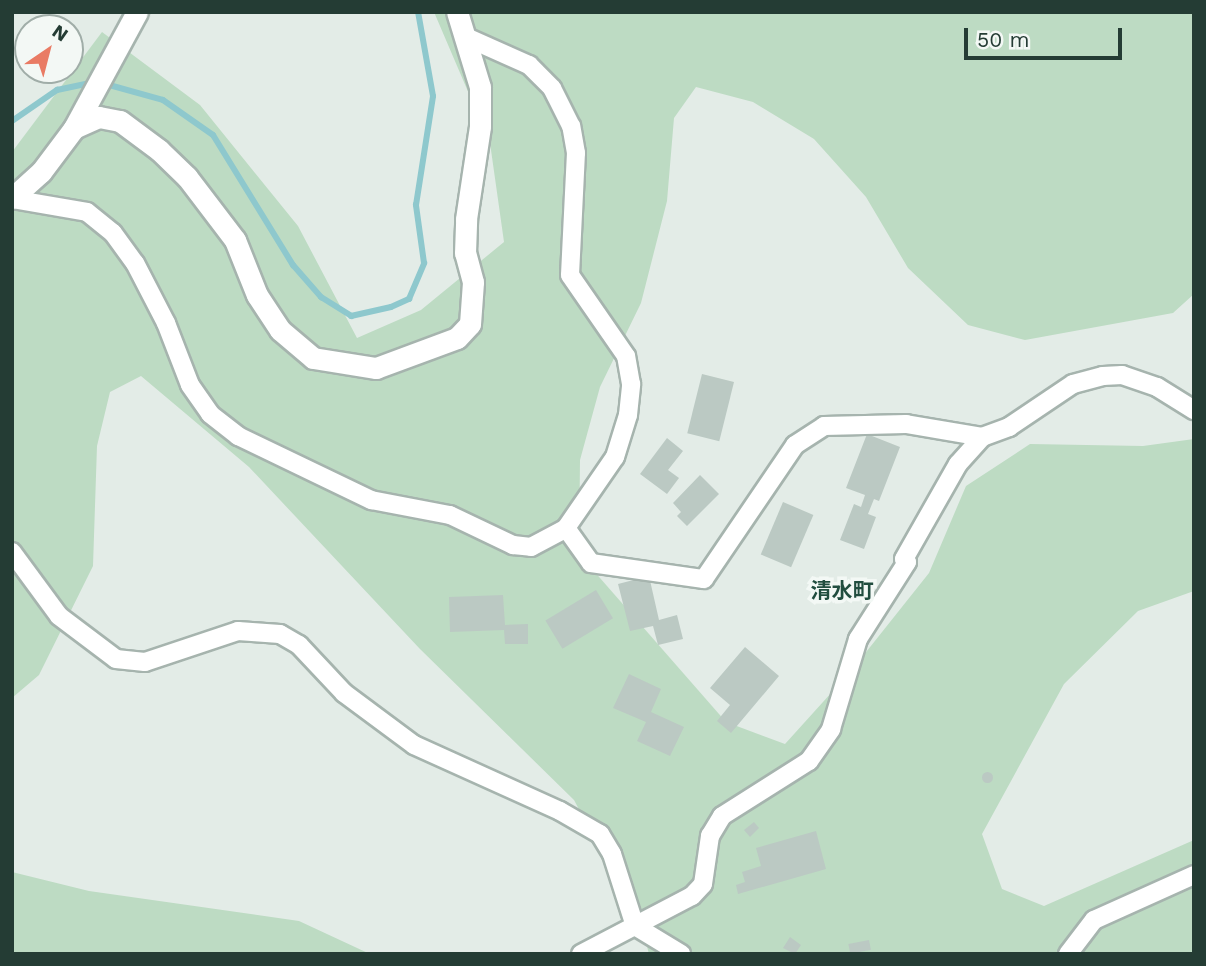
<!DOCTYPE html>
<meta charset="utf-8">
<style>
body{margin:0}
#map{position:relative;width:1206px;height:966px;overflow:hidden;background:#e3ece7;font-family:"Work Sans","Noto Sans JP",sans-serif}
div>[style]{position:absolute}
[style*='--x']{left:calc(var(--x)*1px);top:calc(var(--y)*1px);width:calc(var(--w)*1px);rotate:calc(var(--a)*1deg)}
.green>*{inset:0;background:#bddbc3}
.stream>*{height:6px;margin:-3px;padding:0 3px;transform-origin:3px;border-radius:3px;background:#8ec8cd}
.building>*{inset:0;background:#bbc9c3;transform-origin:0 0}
.round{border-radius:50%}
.roads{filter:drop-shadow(2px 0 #a6b4ae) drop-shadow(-2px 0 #a6b4ae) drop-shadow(0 2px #a6b4ae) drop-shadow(0 -2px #a6b4ae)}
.minor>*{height:18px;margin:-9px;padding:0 9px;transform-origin:9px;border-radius:9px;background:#fff}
.tertiary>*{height:21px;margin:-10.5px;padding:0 10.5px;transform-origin:10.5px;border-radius:10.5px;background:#fff}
span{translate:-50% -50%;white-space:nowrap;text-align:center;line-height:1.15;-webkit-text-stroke:7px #f3f8f5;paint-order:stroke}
.quarter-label{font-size:21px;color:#214d3f;font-weight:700}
.frame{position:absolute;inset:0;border:14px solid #243c34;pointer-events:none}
.north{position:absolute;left:14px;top:14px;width:70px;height:70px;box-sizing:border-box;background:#f3f8f5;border:2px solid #a0ada8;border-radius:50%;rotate:35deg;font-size:19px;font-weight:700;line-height:28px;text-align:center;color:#243c34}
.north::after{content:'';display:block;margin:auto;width:24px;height:32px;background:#e97b64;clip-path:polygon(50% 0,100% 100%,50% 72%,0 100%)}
.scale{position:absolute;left:964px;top:28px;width:158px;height:32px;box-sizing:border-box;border:4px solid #243c34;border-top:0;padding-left:9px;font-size:21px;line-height:24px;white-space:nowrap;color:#243c34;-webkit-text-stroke:5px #f3f8f5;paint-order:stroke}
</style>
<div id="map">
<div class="green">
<i style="clip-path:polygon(434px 12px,1194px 12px,1194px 294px,1173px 313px,1025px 340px,968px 325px,908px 268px,866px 197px,814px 139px,753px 102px,696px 87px,674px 118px,667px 201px,641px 303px,600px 387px,580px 460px,579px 554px,726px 722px,785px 744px,851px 671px,929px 573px,966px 486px,1030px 444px,1143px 446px,1194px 439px,1194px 591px,1138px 611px,1064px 684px,982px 834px,1002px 889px,1044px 906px,1194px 840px,1194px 954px,649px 954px,642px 927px,574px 800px,420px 649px,249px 467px,141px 376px,110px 392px,97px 446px,93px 566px,39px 675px,12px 698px,12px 152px,102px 32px,200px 105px,298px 226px,357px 338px,421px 310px,504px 242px,490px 143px)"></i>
<i style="clip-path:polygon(12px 872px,89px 891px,299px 921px,370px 954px,12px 954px)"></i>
</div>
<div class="stream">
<i style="--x:102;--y:83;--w:63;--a:15.6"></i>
<i style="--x:163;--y:100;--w:61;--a:35"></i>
<i style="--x:213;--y:135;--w:153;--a:58.4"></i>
<i style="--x:293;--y:265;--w:43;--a:48.8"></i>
<i style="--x:321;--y:297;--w:36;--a:32"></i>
<i style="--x:351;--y:316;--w:41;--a:-12.7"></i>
<i style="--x:391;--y:307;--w:20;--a:-24"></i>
<i style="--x:409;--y:299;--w:39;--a:-67"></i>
<i style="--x:424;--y:263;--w:59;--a:-97.9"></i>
<i style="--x:416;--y:205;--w:110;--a:-81.1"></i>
<i style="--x:433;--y:96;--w:85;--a:-100.1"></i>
<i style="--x:12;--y:121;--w:55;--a:-34.6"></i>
<i style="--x:57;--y:90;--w:35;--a:-12"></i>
</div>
<div class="building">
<i style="left:702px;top:374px;width:33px;height:61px;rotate:14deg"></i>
<i style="clip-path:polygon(867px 434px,900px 447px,879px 501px,874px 499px,868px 514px,876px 517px,864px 549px,840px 540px,854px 504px,861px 507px,865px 495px,846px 488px)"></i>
<i style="clip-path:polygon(667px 438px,683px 451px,668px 470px,679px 478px,667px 494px,640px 474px)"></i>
<i style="clip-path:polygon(700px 475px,719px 494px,687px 526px,677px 516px,681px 512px,673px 503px)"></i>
<i style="left:783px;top:502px;width:33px;height:57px;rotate:23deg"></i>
<i style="clip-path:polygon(649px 576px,659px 620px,677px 615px,683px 639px,658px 645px,653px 626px,630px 631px,618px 584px)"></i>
<i style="left:596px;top:590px;width:33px;height:59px;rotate:59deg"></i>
<i style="clip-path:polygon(503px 595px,505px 625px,528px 624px,528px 644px,505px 644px,504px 630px,450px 632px,449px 597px)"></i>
<i style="clip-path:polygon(745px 647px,779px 676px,731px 733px,717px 721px,730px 705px,710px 688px)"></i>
<i style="clip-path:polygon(629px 674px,661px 689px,651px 712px,684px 727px,670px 756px,637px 741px,646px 722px,613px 708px)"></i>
<i class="round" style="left:981.5px;top:771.5px;width:11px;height:11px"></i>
<i style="clip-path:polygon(754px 822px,759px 828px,750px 837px,744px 830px)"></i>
<i style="clip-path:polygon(816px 831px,826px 869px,738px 894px,736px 885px,745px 882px,742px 872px,761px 866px,756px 848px)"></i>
<i style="clip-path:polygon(790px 937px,801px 945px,795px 954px,783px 948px)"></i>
<i style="left:869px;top:940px;width:10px;height:21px;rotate:79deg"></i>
</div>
<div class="roads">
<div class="minor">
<i style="--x:12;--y:199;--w:76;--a:9.8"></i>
<i style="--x:87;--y:212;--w:33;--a:39"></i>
<i style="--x:113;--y:233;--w:37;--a:54"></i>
<i style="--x:135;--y:263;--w:68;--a:62.7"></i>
<i style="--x:166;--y:323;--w:66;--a:68.8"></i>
<i style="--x:190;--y:385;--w:35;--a:55"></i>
<i style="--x:210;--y:414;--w:36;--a:38"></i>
<i style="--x:238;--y:436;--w:148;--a:25.7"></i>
<i style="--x:371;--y:500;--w:80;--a:10.8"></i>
<i style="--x:450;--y:515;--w:70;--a:25.5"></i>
<i style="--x:513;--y:545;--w:18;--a:6"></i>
<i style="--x:531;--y:547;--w:40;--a:-28"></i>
<i style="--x:566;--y:528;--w:86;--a:-55.4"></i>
<i style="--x:615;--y:457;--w:44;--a:-72.8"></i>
<i style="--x:628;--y:415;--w:31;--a:-84"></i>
<i style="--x:631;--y:384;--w:28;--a:-100"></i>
<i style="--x:626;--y:356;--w:98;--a:-124.7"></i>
<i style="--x:570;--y:275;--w:122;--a:-87.2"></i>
<i style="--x:576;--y:153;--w:27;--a:-100"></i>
<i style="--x:571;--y:126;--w:42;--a:-116.6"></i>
<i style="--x:552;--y:88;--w:33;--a:-135"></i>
<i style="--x:529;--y:65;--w:71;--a:-156"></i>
<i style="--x:566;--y:528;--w:43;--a:54.5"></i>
<i style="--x:591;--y:563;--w:114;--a:8.1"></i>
<i style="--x:704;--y:579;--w:162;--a:-55.8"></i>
<i style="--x:795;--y:445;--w:35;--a:-33"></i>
<i style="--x:824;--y:426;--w:82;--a:-1.4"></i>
<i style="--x:906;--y:424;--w:77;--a:9.7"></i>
<i style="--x:12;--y:552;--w:79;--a:53.7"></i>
<i style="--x:59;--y:616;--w:71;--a:37"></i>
<i style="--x:116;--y:659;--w:29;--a:6"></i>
<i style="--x:145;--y:662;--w:98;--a:-18.4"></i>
<i style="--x:238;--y:631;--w:42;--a:4.1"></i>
<i style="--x:280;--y:634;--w:22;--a:30"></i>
<i style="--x:299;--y:645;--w:66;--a:46.8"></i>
<i style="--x:344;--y:693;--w:87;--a:36.6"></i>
<i style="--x:414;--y:745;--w:160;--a:24.3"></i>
<i style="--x:560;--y:811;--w:46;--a:29.9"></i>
<i style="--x:600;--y:834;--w:23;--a:59"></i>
<i style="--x:612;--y:854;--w:76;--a:72.3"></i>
<i style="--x:635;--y:926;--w:54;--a:31.3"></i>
<i style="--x:581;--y:954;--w:125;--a:-27.6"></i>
<i style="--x:692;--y:896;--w:16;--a:-47"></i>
<i style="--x:703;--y:884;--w:49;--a:-81.7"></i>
<i style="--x:710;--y:836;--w:23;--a:-59"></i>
<i style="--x:722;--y:816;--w:103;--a:-32.3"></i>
<i style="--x:809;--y:761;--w:39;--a:-55"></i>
<i style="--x:831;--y:729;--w:94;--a:-73.3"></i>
<i style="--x:858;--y:639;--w:91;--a:-57.5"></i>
<i style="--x:907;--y:562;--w:4;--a:-135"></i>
<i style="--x:904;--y:559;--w:109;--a:-60.4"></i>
<i style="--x:958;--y:464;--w:36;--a:-48"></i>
<i style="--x:982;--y:437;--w:29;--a:-20"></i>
<i style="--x:1009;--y:427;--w:77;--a:-33.9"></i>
<i style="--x:1073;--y:384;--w:31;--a:-15"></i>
<i style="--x:1103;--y:376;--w:19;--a:-3"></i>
<i style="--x:1122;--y:375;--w:37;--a:19"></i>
<i style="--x:1157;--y:387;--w:44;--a:31.9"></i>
<i style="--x:1068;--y:954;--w:43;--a:-52.6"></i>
<i style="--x:1094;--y:920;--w:110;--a:-24.2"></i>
</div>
<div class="tertiary">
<i style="--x:74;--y:128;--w:27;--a:-24"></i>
<i style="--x:99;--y:117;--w:21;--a:11"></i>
<i style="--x:120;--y:121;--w:49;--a:36.6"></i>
<i style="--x:159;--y:150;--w:39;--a:44"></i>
<i style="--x:187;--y:177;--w:79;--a:52.7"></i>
<i style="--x:235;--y:240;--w:59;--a:68.2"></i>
<i style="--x:257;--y:295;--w:42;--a:56.7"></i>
<i style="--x:280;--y:330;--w:43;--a:40.3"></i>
<i style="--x:313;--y:358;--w:64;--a:9"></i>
<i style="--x:376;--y:368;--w:86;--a:-20.3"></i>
<i style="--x:457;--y:338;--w:19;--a:-47"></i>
<i style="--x:470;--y:324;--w:42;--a:-85.9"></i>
<i style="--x:473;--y:282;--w:30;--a:-105"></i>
<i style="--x:465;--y:253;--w:34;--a:-88"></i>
<i style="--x:466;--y:219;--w:94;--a:-81.4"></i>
<i style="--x:480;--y:126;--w:39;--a:-90"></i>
<i style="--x:480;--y:87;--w:78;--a:-107"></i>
<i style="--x:12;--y:198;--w:39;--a:-42"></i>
<i style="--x:41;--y:172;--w:55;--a:-53.1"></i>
<i style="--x:74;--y:128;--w:132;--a:-61.5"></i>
</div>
</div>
<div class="quarter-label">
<span style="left:842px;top:591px">清水町</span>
</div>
<div class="frame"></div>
<div class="north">N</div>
<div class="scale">50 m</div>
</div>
